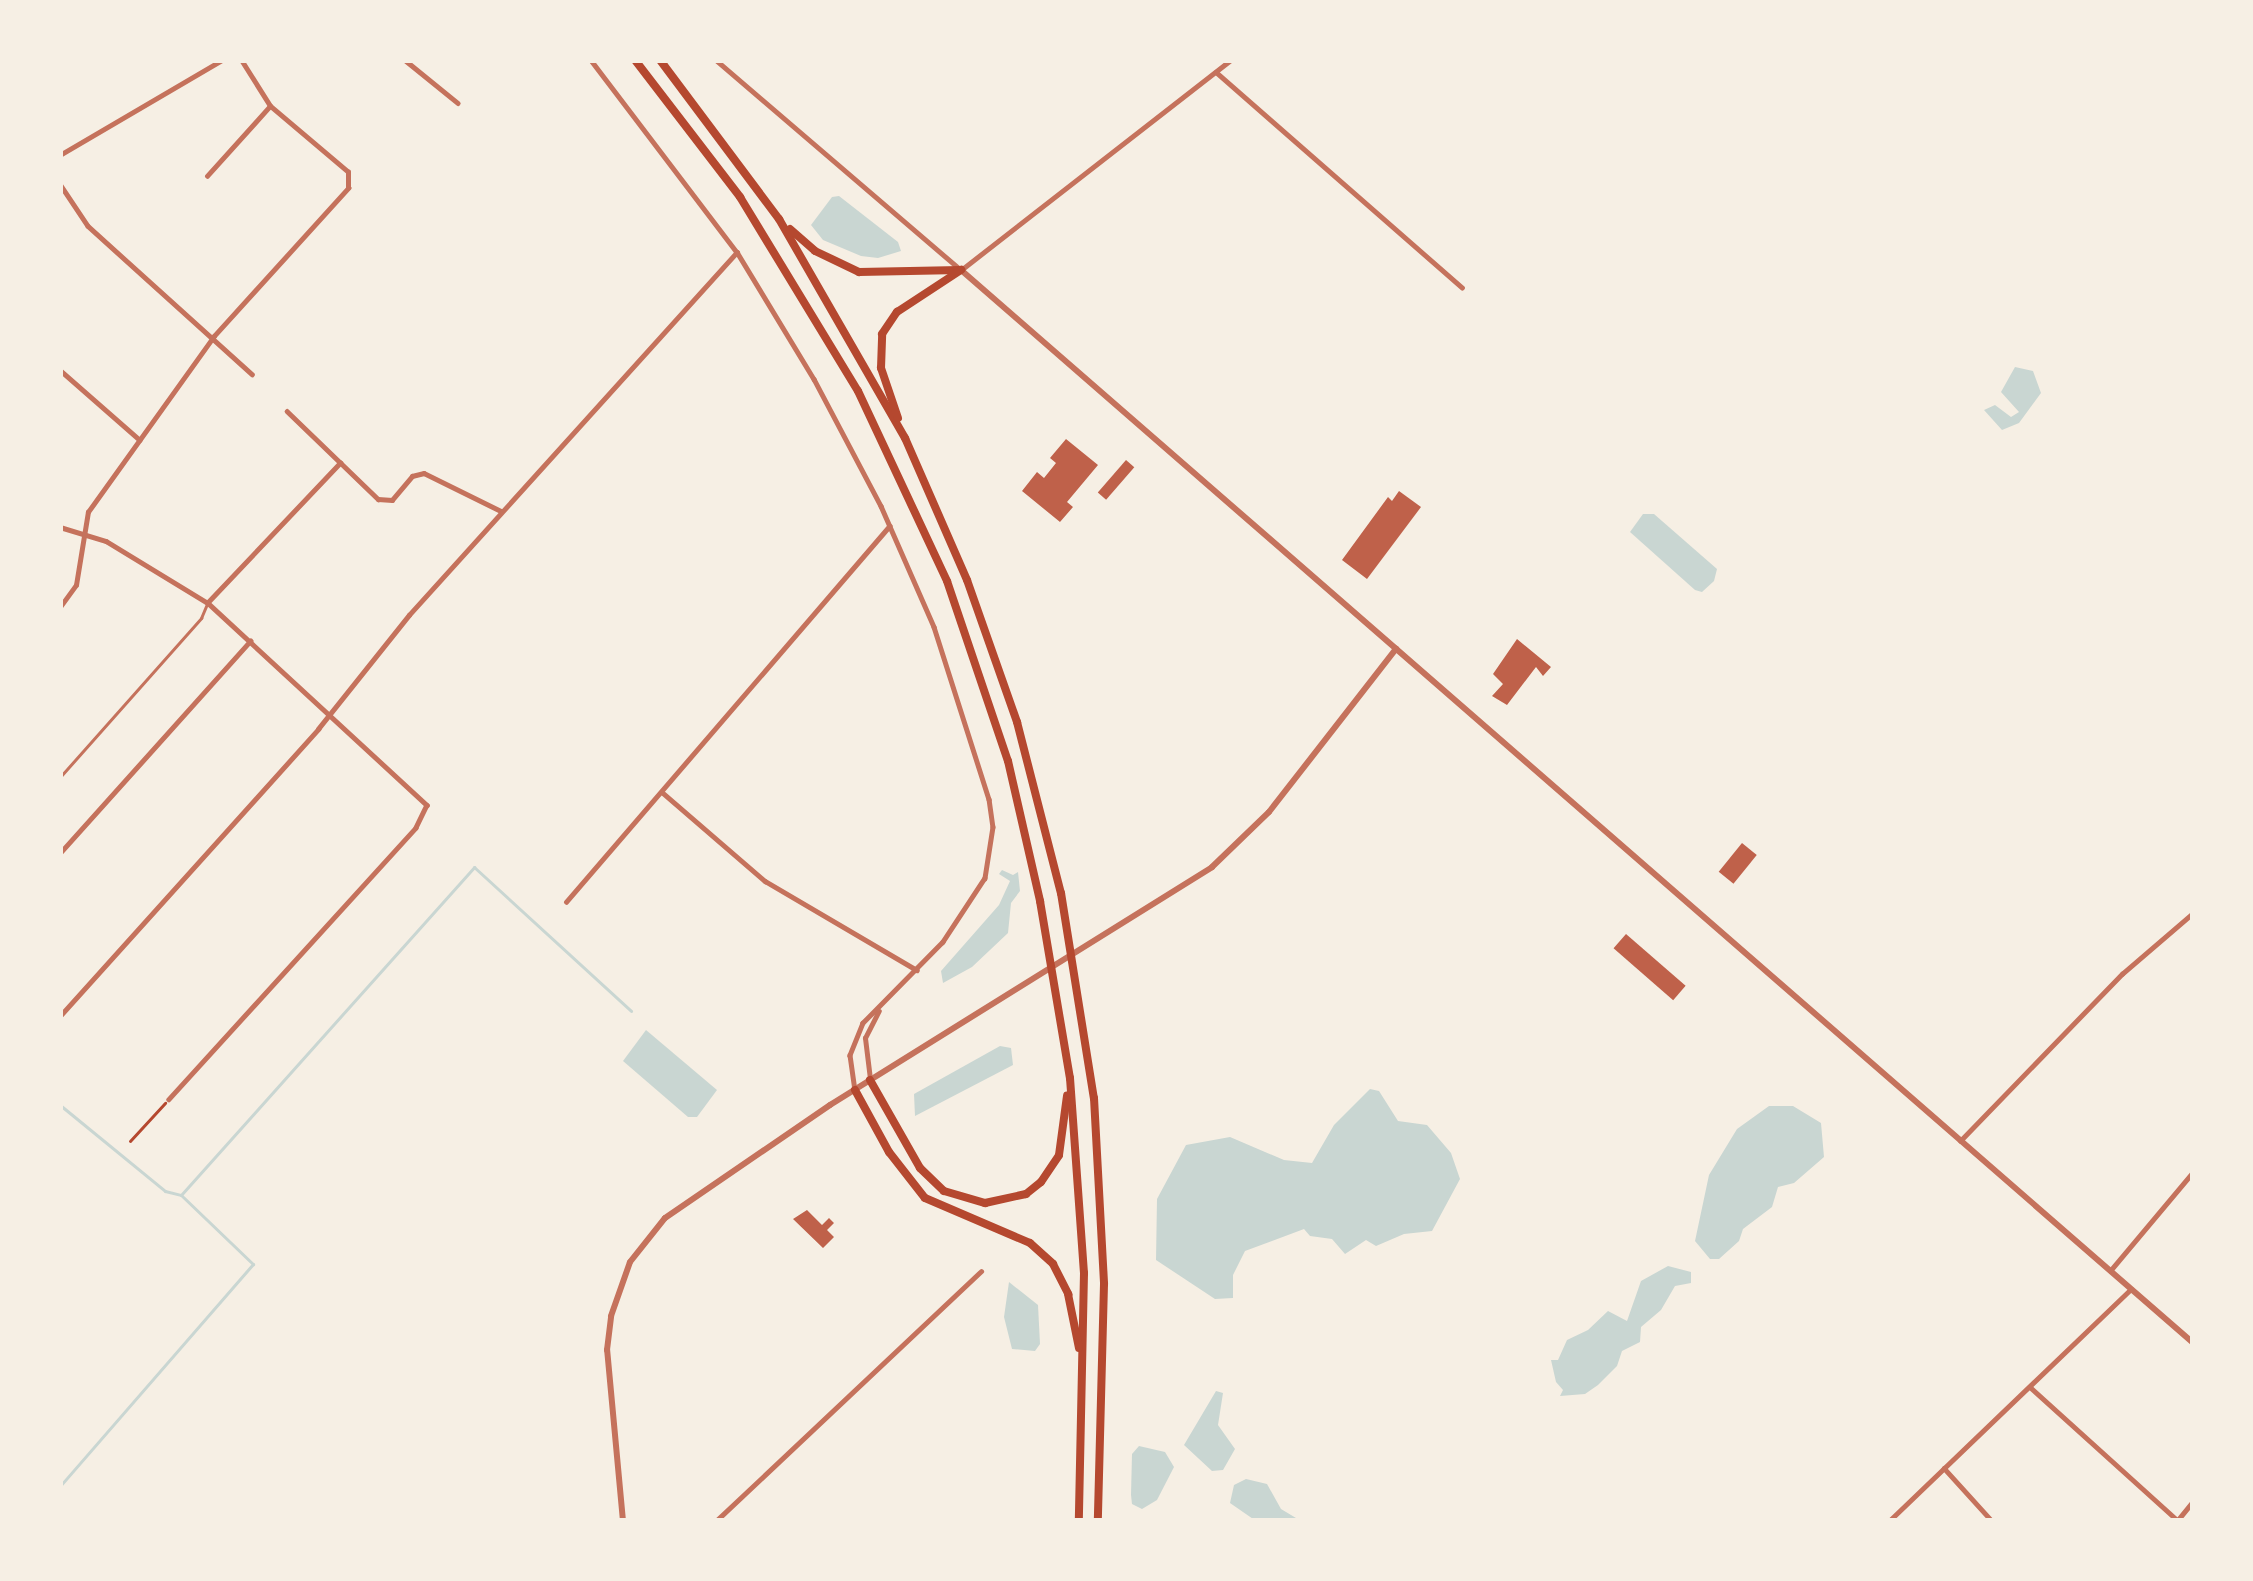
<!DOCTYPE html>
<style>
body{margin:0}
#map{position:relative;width:2253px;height:1581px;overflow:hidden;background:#f6efe4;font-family:"Open Sans",sans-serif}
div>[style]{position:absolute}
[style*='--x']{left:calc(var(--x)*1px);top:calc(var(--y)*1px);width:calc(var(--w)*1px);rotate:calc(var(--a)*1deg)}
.water>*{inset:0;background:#c9d6d2}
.stream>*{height:3px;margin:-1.5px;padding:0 1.5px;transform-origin:1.5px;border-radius:1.5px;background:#c9d6d2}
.building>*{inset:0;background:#bf614a;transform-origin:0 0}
.path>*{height:3px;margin:-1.5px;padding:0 1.5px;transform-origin:1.5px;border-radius:1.5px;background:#b5482f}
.service>*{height:3px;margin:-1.5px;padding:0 1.5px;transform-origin:1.5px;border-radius:1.5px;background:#c5725c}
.minor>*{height:4.5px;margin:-2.25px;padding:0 2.25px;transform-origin:2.25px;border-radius:2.25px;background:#c5725c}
.tertiary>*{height:6px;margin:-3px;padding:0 3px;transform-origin:3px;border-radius:3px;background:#c5725c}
.secondary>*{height:8px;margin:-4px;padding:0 4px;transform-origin:4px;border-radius:4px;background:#b5482f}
span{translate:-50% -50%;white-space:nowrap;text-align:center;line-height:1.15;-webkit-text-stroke:12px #f6efe4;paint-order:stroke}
.frame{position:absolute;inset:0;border:63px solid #f6efe4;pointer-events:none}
</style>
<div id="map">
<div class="water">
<i style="clip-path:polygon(839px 196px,898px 242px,901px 251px,878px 258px,861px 256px,823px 240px,811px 225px,832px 197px)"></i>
<i style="clip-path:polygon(2015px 367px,2033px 371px,2041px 393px,2019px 423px,2002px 430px,1984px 410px,1995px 405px,2011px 417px,2019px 412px,2001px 392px)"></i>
<i style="clip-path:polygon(1643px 514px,1654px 514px,1717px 569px,1714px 581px,1702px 592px,1695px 590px,1630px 532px)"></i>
<i style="clip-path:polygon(1002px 870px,1013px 875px,1018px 872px,1020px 891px,1011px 903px,1008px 933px,972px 967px,943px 983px,941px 971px,999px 905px,1010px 881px,999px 874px)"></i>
<i style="clip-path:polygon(646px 1030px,717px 1090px,697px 1117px,688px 1117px,623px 1061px)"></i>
<i style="clip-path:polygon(1000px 1046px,1011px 1048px,1013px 1065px,915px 1116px,914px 1094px)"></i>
<i style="clip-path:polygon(1370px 1089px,1379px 1091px,1398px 1121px,1427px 1125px,1451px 1153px,1460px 1179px,1432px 1231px,1404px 1234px,1376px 1246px,1366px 1240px,1345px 1254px,1332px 1239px,1310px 1236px,1304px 1229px,1245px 1251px,1233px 1275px,1233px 1298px,1215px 1299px,1156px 1260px,1157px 1199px,1186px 1145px,1230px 1137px,1284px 1160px,1312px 1163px,1334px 1125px)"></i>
<i style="clip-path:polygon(1769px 1106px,1793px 1106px,1821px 1123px,1824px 1157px,1794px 1183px,1778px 1187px,1772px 1207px,1743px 1229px,1739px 1241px,1719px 1259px,1710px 1259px,1695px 1241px,1709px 1175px,1737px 1129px)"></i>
<i style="clip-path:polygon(1668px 1266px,1691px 1272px,1691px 1283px,1675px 1286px,1661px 1310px,1641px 1327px,1640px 1342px,1622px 1351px,1617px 1366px,1598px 1385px,1585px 1394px,1560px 1396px,1563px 1390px,1556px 1382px,1551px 1360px,1558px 1360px,1567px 1340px,1588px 1330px,1608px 1311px,1627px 1321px,1641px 1281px)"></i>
<i style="clip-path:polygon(1009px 1282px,1038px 1305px,1040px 1344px,1035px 1351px,1012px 1349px,1004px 1317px)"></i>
<i style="clip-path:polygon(1216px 1391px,1223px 1393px,1218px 1425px,1235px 1449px,1223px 1470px,1212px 1471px,1184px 1445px)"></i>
<i style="clip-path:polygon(1139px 1446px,1165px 1452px,1174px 1467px,1157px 1500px,1142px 1509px,1132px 1504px,1131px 1495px,1132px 1454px)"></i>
<i style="clip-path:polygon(1246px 1479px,1267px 1484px,1281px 1509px,1301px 1521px,1256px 1521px,1230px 1503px,1234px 1485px)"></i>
</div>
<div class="stream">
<i style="--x:60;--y:1105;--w:136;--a:39.3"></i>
<i style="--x:165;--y:1191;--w:16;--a:14"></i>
<i style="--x:181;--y:1195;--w:100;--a:43.8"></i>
<i style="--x:253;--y:1264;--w:294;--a:131"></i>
<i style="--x:181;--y:1195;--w:440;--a:-48.2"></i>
<i style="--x:474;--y:867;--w:213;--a:42.5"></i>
</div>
<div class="building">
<i style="clip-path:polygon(1066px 439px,1098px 465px,1067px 502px,1073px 507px,1060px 522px,1022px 491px,1037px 472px,1044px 478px,1056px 463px,1050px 458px)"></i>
<i style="left:1126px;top:460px;width:11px;height:43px;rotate:41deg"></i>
<i style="clip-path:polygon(1399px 491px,1421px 507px,1367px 579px,1342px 560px,1388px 497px,1392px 501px)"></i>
<i style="clip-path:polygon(1517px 639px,1551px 667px,1543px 676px,1536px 667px,1507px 705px,1492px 696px,1503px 684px,1493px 674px)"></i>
<i style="left:1742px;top:843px;width:19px;height:37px;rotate:39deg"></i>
<i style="left:1626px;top:934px;width:79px;height:19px;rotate:41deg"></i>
<i style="clip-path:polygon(807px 1210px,822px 1225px,829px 1218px,834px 1223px,827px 1230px,834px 1237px,823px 1248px,793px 1219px)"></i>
</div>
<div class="path">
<i style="--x:130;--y:1141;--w:52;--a:-47.4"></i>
</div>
<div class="service">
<i style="--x:60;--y:777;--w:213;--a:-48.4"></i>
<i style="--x:201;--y:618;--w:15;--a:-67"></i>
</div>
<div class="minor">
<i style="--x:405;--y:60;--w:68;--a:39.1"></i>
<i style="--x:591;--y:60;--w:241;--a:52.8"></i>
<i style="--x:737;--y:252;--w:149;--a:58.8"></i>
<i style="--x:814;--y:379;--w:144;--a:62.2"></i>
<i style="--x:881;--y:506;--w:132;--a:66.3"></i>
<i style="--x:934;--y:627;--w:181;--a:72.3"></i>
<i style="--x:989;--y:799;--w:28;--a:82"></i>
<i style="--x:993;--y:827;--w:52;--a:98.9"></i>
<i style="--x:985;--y:878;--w:77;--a:123.3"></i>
<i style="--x:943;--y:942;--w:114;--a:134.6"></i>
<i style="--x:863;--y:1023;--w:35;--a:112"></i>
<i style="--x:850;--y:1055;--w:35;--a:82"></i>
<i style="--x:716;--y:60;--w:323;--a:40.6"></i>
<i style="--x:961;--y:270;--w:342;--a:-37.9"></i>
<i style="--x:1216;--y:72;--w:327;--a:41.2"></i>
<i style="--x:60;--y:155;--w:188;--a:-30.4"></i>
<i style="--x:207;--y:176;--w:94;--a:-48"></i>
<i style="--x:60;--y:184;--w:50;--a:56.3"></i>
<i style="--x:88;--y:226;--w:221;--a:42.1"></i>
<i style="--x:60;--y:370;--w:106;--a:41.2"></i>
<i style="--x:287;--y:411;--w:127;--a:44"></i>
<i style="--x:378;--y:499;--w:14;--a:4"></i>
<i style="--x:392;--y:500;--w:31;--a:-50"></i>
<i style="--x:412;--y:476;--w:12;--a:-14"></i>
<i style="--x:424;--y:473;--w:86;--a:26.3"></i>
<i style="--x:2193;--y:420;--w:1;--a:90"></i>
<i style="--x:60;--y:527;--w:48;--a:16.9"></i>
<i style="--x:106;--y:541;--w:119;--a:31.3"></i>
<i style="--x:208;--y:603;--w:298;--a:42.7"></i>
<i style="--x:427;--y:805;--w:25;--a:116"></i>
<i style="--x:416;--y:828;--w:367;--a:132.3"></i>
<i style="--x:208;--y:602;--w:192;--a:-46.5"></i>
<i style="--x:60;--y:607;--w:27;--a:-54"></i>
<i style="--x:76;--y:585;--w:74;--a:-80.7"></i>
<i style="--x:88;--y:512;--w:216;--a:-54.4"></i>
<i style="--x:214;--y:336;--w:200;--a:-47.8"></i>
<i style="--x:348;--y:188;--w:16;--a:-90"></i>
<i style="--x:348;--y:172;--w:102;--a:-139.8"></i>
<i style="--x:270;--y:106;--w:54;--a:-122.2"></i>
<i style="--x:663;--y:793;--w:135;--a:40.8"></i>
<i style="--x:765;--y:881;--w:176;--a:30.4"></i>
<i style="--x:60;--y:853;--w:285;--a:-48.1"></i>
<i style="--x:566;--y:902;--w:496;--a:-49.3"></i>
<i style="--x:60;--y:1016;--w:386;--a:-48"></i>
<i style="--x:318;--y:729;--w:146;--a:-51.4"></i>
<i style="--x:409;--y:615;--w:489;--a:-47.9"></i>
<i style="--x:870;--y:1079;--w:41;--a:-97"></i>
<i style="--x:865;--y:1038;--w:30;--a:-63"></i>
<i style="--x:1960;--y:1141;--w:233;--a:-45.9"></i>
<i style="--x:2122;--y:974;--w:94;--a:-40.7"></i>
<i style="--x:2110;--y:1271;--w:129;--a:-50"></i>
<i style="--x:2030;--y:1387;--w:198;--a:42.1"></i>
<i style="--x:1944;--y:1468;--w:72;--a:47.8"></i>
<i style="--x:716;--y:1521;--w:364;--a:-43.3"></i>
<i style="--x:1889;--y:1521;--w:335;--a:-43.8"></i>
<i style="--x:2177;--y:1521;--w:26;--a:-51"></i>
</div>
<div class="tertiary">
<i style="--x:961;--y:270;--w:1634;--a:41.05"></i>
<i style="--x:623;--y:1521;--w:172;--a:-95.3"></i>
<i style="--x:607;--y:1350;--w:34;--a:-83"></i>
<i style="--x:611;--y:1316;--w:57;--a:-70.6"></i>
<i style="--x:630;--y:1262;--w:56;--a:-51.5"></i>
<i style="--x:665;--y:1218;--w:200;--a:-34.4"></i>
<i style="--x:830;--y:1105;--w:450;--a:-31.9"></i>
<i style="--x:1212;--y:867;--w:79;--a:-44"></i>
<i style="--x:1269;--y:812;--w:207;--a:-52.1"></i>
</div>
<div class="secondary">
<i style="--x:635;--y:60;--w:173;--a:52.5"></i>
<i style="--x:740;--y:197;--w:227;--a:58.7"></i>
<i style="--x:858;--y:391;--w:210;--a:64.9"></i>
<i style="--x:947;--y:581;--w:190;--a:71.3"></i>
<i style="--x:1008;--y:761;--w:144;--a:77.1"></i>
<i style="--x:1040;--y:901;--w:180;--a:80.4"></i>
<i style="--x:1070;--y:1078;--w:196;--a:85.9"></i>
<i style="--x:1084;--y:1273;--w:248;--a:91.2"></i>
<i style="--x:660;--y:60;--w:199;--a:53.2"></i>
<i style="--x:779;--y:219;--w:253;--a:60.1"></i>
<i style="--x:905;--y:438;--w:155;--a:66.4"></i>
<i style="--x:967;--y:580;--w:151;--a:70.6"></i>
<i style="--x:1017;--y:722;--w:177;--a:75.6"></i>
<i style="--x:1061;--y:893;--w:208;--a:80.9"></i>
<i style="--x:1094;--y:1098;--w:186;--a:86.9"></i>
<i style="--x:1104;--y:1284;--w:237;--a:91.5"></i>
<i style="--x:790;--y:229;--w:33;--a:41"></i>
<i style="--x:815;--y:251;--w:49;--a:25.5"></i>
<i style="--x:859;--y:272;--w:101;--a:-1.1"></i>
<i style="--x:898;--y:418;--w:53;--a:-108.8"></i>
<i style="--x:881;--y:368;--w:34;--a:-88"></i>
<i style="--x:882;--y:334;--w:27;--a:-56"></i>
<i style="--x:897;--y:312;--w:77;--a:-33.3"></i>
<i style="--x:870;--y:1080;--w:101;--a:60.4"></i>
<i style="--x:920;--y:1168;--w:33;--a:44"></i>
<i style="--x:944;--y:1191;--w:43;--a:16.3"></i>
<i style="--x:985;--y:1203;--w:42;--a:-12.4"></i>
<i style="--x:1026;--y:1194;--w:19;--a:-39"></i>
<i style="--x:1041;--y:1182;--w:32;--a:-56"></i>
<i style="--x:1059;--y:1155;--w:60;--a:-82.3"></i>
<i style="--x:855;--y:1090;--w:71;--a:61.3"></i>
<i style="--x:889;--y:1152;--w:58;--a:52"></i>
<i style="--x:925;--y:1198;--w:114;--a:23.2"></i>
<i style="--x:1030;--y:1243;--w:31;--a:42"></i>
<i style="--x:1053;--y:1264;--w:34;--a:63"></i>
<i style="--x:1068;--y:1294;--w:55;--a:78.5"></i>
</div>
<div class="frame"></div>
</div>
